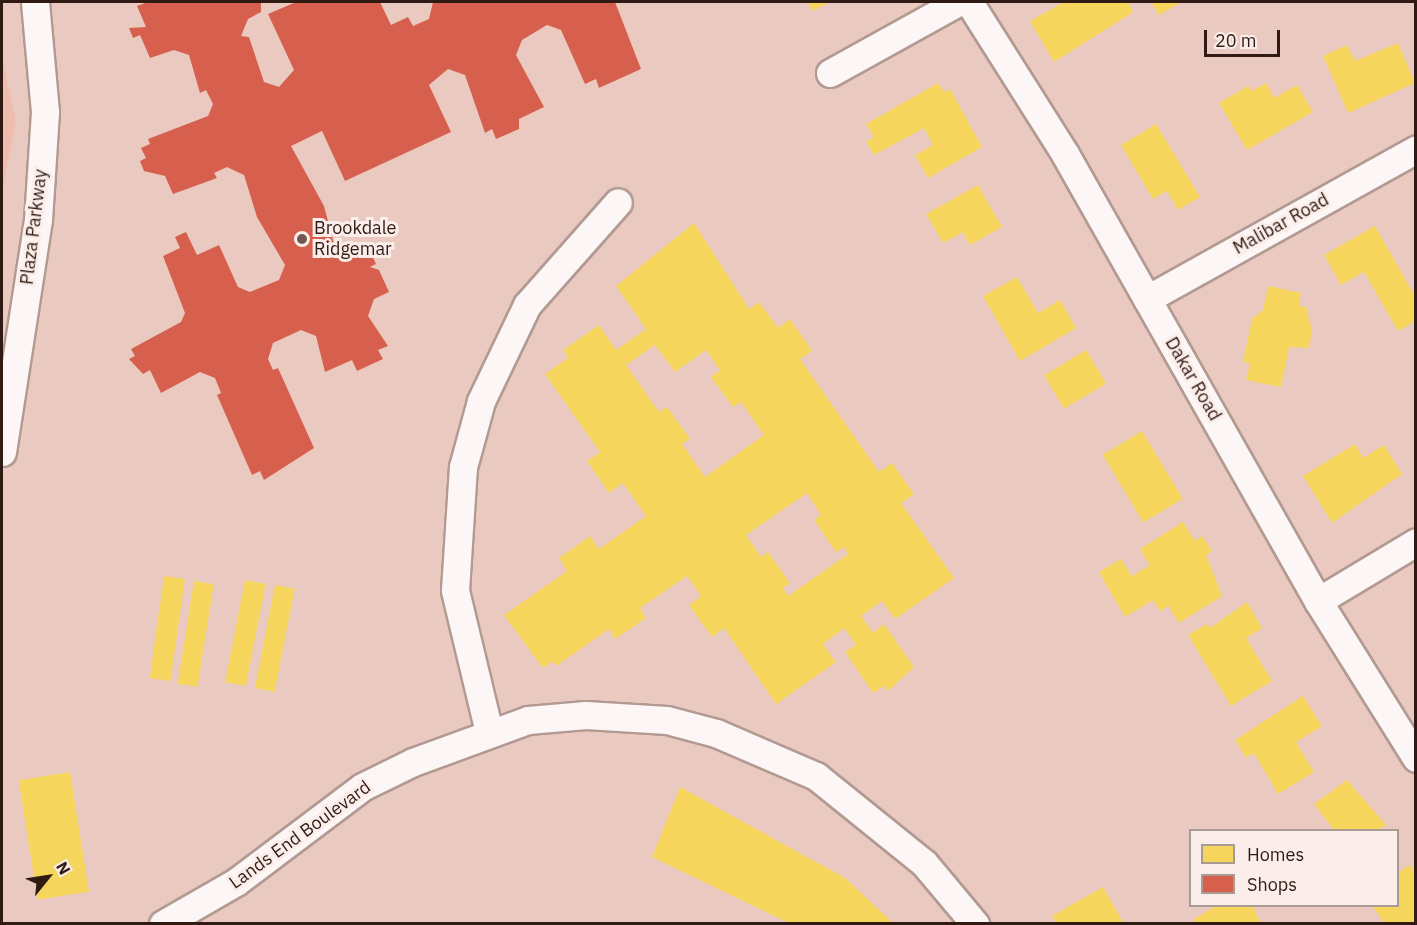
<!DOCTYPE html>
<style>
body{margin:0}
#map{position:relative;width:1417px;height:925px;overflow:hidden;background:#eacac0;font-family:"IBM Plex Sans",sans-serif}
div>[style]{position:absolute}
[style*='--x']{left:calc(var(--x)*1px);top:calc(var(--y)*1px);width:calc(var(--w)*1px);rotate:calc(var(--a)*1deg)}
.built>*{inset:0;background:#efbdad}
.homes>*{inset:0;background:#f6d55c;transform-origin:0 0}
.shops>*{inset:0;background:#d6604d}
.roads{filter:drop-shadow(2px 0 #b29a92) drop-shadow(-2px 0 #b29a92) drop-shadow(0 2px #b29a92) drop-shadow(0 -2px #b29a92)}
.minor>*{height:27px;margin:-13.5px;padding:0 13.5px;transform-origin:13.5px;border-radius:13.5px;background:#fcf7f6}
.dots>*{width:16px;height:16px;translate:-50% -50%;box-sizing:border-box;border:3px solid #fbeeea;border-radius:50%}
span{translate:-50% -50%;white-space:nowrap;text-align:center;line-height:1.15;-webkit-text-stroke:6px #fbeeea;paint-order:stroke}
.street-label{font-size:18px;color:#301b14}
.poi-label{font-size:18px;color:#301b14}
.left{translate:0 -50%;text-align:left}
.frame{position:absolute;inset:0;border:3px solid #301b14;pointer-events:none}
.legend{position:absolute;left:1189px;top:829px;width:210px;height:78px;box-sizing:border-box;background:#fbeeea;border:2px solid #aa9a94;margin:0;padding:8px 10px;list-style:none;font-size:18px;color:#301b14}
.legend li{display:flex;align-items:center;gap:12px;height:30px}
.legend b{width:30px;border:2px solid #aa9a94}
.north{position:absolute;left:18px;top:847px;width:60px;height:60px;-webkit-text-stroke:4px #fbeeea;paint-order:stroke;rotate:60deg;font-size:16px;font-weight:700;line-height:24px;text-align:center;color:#301b14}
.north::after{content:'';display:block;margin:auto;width:21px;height:27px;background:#301b14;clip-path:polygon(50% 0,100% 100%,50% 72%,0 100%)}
.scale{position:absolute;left:1204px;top:30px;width:76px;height:27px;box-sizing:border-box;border:3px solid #301b14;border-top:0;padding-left:8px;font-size:18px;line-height:21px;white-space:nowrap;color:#301b14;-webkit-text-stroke:4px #fbeeea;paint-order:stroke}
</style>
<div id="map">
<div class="built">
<i style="clip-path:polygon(2px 56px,16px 122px,2px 191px)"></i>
</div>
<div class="homes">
<i style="clip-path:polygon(807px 2px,829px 2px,813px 11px)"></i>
<i style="clip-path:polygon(1064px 2px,1128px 2px,1133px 12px,1054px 62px,1030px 21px)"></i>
<i style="clip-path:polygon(1151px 2px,1181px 2px,1159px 15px)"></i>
<i style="clip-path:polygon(1398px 43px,1415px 83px,1348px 113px,1323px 56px,1347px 45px,1355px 61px)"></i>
<i style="clip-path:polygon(938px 83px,944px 92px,950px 89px,982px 147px,928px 178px,915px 155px,933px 145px,924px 128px,874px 155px,866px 142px,874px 137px,866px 124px)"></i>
<i style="clip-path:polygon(1266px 83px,1274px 98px,1297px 85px,1313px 112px,1247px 150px,1219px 103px,1248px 86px,1251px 91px)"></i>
<i style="clip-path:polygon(1156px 124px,1200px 197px,1178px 210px,1167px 191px,1153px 199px,1121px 145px)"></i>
<i style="clip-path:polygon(978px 185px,1002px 227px,970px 245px,963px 232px,943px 243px,926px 214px)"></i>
<i style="clip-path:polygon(evenodd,694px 223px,749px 309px,759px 302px,778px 328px,790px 319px,812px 351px,800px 359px,879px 472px,892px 463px,914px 494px,901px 503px,954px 578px,895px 619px,882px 601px,861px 616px,873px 633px,884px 624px,914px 667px,888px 691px,884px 686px,873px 693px,845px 652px,856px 645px,844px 628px,823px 644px,836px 662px,776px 704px,724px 628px,712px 637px,689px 605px,701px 596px,687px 576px,640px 608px,646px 618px,615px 639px,609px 629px,556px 666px,553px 661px,543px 668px,504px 615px,567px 571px,559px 558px,590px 536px,599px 549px,646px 516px,623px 483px,609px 493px,587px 461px,600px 452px,545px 374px,568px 358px,563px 350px,599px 325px,616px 350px,646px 329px,616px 286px,694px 223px,655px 345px,675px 372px,706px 350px,720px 370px,711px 377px,733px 407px,741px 402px,764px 435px,705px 477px,682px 444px,690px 439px,667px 407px,659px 412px,626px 365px,655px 345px,694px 223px,807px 493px,821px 515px,814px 520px,836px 552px,844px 547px,848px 554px,788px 596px,783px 588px,790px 583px,768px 552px,761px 557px,746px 535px,807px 493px)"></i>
<i style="clip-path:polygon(1375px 226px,1416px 298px,1416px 321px,1398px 331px,1364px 272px,1341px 285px,1324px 255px)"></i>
<i style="clip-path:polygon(1017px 277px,1038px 313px,1060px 300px,1076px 328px,1020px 361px,983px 296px)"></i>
<i style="clip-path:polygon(1268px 286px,1301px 293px,1299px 306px,1306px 307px,1312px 331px,1309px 348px,1289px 347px,1281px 387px,1246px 380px,1250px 363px,1243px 362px,1252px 319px,1263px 310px)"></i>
<i style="left:1086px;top:350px;width:39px;height:49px;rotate:59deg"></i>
<i style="left:1142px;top:431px;width:79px;height:46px;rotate:59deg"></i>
<i style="clip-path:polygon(1355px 444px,1363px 458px,1384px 445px,1402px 474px,1332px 523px,1303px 476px)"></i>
<i style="clip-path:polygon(1183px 522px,1195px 541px,1202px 536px,1212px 551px,1206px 555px,1222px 596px,1179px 623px,1168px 606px,1160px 611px,1153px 600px,1125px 617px,1099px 572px,1121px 559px,1132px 576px,1150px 565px,1140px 549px)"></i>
<i style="left:164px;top:576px;width:21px;height:103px;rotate:8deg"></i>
<i style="left:245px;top:580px;width:21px;height:104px;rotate:11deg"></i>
<i style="left:194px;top:581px;width:20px;height:104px;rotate:9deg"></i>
<i style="left:275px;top:585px;width:20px;height:105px;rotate:11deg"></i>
<i style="clip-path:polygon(1247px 602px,1262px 628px,1246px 638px,1272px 681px,1231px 706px,1188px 635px,1207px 624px,1210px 628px)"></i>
<i style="clip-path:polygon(1303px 696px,1322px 726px,1296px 742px,1314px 772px,1278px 794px,1254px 753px,1246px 758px,1235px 740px)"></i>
<i style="left:70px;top:772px;width:121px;height:52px;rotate:81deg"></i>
<i style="clip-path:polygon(1347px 780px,1386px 825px,1378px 830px,1334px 830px,1314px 804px)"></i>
<i style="clip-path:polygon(680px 787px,845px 878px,894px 924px,791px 924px,652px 857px)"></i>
<i style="clip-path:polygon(1409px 865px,1416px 873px,1416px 924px,1385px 924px,1372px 906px,1398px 906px,1398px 873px)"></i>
<i style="clip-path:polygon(1103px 887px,1124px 924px,1057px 924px,1052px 916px)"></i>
<i style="clip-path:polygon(1216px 906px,1253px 906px,1261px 924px,1196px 924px,1194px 919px)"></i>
</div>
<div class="shops">
<i style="clip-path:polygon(148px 2px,261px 2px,261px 12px,248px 19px,241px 36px,249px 37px,264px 82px,279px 87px,294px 70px,268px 14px,296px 2px,380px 2px,391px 25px,408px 17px,413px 26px,429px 19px,433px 2px,615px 2px,641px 69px,599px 88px,596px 79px,585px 84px,561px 30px,547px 25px,522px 40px,516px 55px,544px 107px,519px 119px,519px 129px,496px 139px,492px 129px,485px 133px,465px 75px,448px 69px,429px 85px,451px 132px,345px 181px,322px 131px,291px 146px,324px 206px,334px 244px,349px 250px,366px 242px,376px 264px,370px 267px,379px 270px,389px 292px,374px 299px,368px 316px,388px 346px,378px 350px,383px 359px,357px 371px,352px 360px,325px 372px,316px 336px,301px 330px,273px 343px,268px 359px,273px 370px,278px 368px,314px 448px,264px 480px,260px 471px,252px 475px,217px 395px,221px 393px,215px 378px,200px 372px,161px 393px,150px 370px,143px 374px,129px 359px,135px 356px,131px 349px,181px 322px,185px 313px,163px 256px,180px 248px,175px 237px,186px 232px,197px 255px,219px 245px,238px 287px,250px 292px,279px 280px,285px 265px,257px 217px,244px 175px,227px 167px,214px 173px,217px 178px,173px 194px,165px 176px,144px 171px,140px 161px,146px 158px,141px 148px,150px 144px,148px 139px,208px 116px,213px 104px,206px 90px,200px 93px,189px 55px,174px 50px,150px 58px,140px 35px,133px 38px,129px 28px,146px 27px,137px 6px)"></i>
</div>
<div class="roads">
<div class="minor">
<i style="--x:969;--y:2;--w:180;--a:57.7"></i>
<i style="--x:1065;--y:154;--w:514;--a:60.49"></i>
<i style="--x:1318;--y:601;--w:185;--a:58"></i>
<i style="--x:830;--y:73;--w:146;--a:-29"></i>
<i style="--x:1147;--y:299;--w:308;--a:-29.1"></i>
<i style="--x:2;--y:452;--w:235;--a:-81.2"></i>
<i style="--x:38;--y:220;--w:108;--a:-86.3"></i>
<i style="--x:45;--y:112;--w:110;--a:-95.2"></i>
<i style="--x:1318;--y:601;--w:114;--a:-31"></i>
<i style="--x:489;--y:732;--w:146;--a:-103.5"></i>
<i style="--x:455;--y:590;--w:123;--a:-86.3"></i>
<i style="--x:463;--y:467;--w:68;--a:-74.7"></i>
<i style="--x:481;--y:401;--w:106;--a:-64.4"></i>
<i style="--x:527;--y:305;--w:137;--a:-48.5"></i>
<i style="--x:163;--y:924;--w:84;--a:-29.9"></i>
<i style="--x:236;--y:882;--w:158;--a:-37"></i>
<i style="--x:362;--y:787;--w:57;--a:-26.1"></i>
<i style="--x:413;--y:762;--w:122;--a:-20.1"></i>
<i style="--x:528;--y:720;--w:58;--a:-4.9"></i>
<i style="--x:586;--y:715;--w:81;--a:3.5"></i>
<i style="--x:667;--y:720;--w:51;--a:14.9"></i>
<i style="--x:716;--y:733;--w:109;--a:23.3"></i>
<i style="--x:816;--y:776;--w:139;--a:38.9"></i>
<i style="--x:924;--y:863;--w:80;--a:50.1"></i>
</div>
</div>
<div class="dots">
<i style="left:302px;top:239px;background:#715850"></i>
</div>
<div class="street-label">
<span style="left:1281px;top:224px;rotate:-29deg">Malibar Road</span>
<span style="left:34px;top:227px;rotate:-83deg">Plaza Parkway</span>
<span style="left:1193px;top:379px;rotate:60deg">Dakar Road</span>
<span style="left:300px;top:835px;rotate:-36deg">Lands End Boulevard</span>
</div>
<div class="poi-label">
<span class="left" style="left:314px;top:239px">Brookdale<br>Ridgemar</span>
</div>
<div class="frame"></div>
<ul class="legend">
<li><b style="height:16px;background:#f6d55c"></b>Homes</li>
<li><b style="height:16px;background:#d6604d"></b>Shops</li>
</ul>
<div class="north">N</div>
<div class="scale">20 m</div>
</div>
